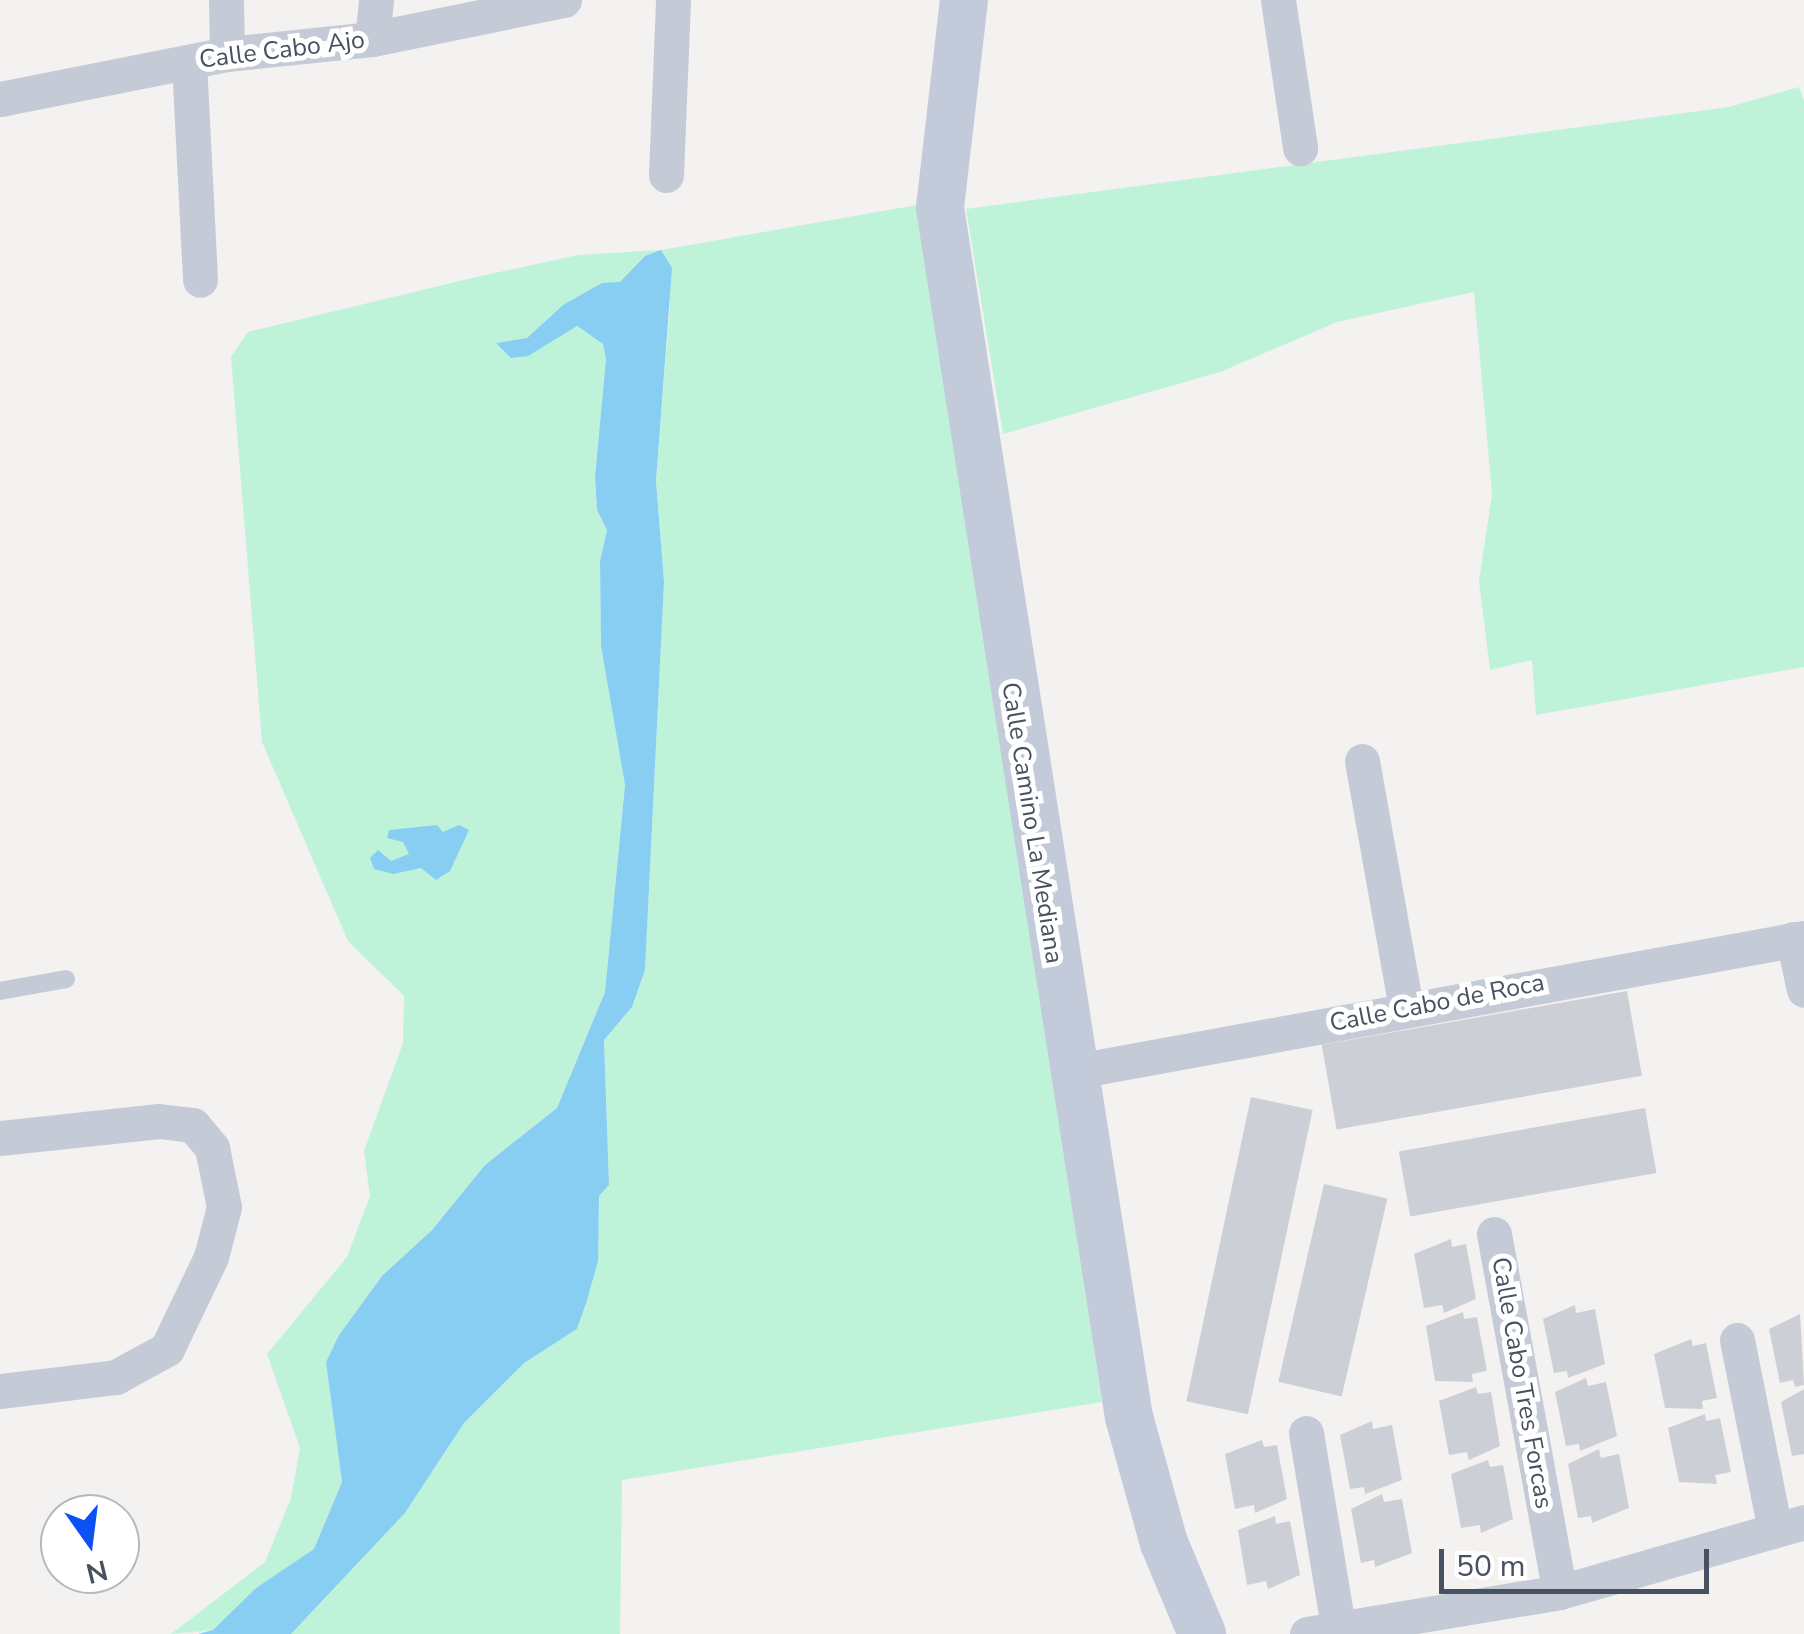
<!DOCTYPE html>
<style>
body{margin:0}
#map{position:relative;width:1804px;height:1634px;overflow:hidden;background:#f4f1f1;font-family:"Nunito Sans",sans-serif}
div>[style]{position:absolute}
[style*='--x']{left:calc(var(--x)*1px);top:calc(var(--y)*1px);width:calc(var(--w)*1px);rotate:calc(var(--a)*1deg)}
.green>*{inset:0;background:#bef3da}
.water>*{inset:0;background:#88cef3}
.building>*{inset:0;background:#cdcfd7;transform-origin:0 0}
.lane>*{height:18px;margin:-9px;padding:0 9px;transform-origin:9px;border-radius:9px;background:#c4cbd7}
.street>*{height:35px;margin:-17.5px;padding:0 17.5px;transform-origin:17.5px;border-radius:17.5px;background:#c4cbd7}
.secondary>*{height:48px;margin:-24px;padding:0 24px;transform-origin:24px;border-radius:24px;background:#c3cbdb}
span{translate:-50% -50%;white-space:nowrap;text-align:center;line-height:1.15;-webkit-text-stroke:10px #fff;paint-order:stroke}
.street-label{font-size:25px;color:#475160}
.north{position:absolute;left:40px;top:1494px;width:100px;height:100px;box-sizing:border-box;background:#fff;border:2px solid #b5b9bf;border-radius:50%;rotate:166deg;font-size:28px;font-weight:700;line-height:40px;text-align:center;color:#475160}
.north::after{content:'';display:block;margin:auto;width:35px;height:45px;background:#0b51f4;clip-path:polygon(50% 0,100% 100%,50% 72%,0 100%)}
.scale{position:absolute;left:1439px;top:1549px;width:270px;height:45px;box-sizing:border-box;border:5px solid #475160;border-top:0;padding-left:12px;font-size:30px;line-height:35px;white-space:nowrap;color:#475160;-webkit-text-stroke:8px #fff;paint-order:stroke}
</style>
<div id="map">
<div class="green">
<i style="clip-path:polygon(1799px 87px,1804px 101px,1804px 667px,1536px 715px,1532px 660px,1490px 670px,1479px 581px,1492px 494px,1474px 292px,1337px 322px,1220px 372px,1003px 434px,966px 209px,1729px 107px)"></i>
<i style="clip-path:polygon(917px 205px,1102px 1402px,622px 1480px,620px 1634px,291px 1634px,405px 1513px,464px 1423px,524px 1362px,577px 1329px,597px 1261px,599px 1196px,609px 1185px,604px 1040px,632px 1007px,645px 970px,664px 582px,656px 481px,670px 302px,645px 256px,620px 283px,563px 305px,527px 338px,496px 343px,555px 337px,576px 326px,603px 344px,606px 359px,595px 477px,597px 510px,607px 530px,600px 561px,601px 646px,625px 785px,605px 992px,557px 1108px,485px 1165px,432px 1230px,382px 1276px,339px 1335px,326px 1362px,342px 1482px,314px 1550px,256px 1588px,213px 1630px,171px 1634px,265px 1562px,291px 1498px,300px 1448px,267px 1354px,347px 1257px,370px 1196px,364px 1151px,403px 1043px,404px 996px,348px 941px,262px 742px,231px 357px,248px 332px,472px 278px,578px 255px,661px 250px)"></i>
</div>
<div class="water">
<i style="clip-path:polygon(661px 250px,672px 268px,656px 481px,664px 582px,645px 970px,632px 1007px,604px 1040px,609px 1185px,599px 1196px,598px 1261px,587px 1300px,577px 1329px,524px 1363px,464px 1423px,405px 1513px,291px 1634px,198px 1634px,213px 1630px,256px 1588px,314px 1549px,342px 1482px,326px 1362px,339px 1335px,382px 1276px,432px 1230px,485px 1165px,557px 1108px,605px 992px,625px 785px,601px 646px,600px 561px,607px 530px,597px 510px,595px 477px,606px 359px,603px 344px,577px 326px,528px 356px,511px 358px,496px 343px,527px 338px,563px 305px,602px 283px,620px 282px,645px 256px)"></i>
<i style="clip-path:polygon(437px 825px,443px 832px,459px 825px,469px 830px,450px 871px,436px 880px,421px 868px,393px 874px,374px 869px,370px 858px,378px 850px,391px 861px,409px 854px,403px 842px,387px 838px,389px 830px)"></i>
</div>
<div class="building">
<i style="left:1627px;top:991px;width:86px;height:310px;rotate:80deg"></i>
<i style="left:1251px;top:1097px;width:63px;height:311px;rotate:12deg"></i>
<i style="left:1645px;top:1108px;width:66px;height:250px;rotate:80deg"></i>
<i style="left:1324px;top:1184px;width:65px;height:203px;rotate:13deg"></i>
<i style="clip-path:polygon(1451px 1239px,1452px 1247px,1466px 1244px,1476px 1299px,1444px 1313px,1442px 1305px,1424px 1308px,1414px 1254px)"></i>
<i style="clip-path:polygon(1575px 1305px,1576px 1313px,1595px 1309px,1605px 1364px,1568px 1378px,1567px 1371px,1554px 1373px,1543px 1319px)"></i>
<i style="clip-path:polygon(1463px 1312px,1464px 1319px,1477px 1317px,1487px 1371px,1472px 1374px,1473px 1382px,1435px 1381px,1426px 1326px)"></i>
<i style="clip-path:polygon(1800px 1314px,1804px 1385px,1795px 1387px,1793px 1380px,1780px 1383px,1769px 1329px)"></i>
<i style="clip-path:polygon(1691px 1339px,1693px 1346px,1706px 1343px,1717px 1398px,1702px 1401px,1703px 1409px,1665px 1408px,1654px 1354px)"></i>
<i style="clip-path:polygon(1586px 1378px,1588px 1386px,1606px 1382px,1617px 1436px,1580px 1451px,1579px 1444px,1566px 1446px,1555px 1392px)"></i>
<i style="clip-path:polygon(1476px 1387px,1478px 1394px,1491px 1392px,1500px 1446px,1469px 1460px,1467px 1452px,1449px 1455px,1439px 1401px)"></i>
<i style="clip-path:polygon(1804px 1389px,1804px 1454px,1792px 1456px,1781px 1402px)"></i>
<i style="clip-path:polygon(1705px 1414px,1706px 1421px,1720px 1418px,1731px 1472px,1715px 1475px,1717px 1484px,1679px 1482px,1668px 1428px)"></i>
<i style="clip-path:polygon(1372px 1421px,1373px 1429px,1392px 1425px,1402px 1480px,1365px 1494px,1364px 1487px,1350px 1489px,1340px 1435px)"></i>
<i style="clip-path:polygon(1262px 1440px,1264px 1447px,1277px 1445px,1287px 1499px,1255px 1513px,1254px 1505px,1235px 1509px,1225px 1454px)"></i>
<i style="clip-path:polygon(1599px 1449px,1601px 1458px,1619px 1454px,1629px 1508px,1592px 1523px,1591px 1516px,1578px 1518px,1568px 1464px)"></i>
<i style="clip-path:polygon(1488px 1460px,1490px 1467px,1503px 1465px,1513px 1519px,1481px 1533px,1480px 1525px,1461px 1528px,1451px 1474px)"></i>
<i style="clip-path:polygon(1382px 1494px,1384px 1502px,1402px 1499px,1412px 1553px,1375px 1567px,1374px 1560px,1361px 1563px,1351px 1509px)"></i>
<i style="clip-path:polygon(1275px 1516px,1276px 1524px,1290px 1521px,1300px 1575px,1268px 1589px,1266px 1581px,1247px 1585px,1238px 1530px)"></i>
</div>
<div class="lane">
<i style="--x:0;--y:991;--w:67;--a:-10.3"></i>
</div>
<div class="street">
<i style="--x:226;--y:0;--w:54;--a:88.9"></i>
<i style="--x:1278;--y:0;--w:150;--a:81.5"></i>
<i style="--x:372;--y:39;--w:39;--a:-84"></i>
<i style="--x:189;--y:62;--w:218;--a:87.1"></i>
<i style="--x:0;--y:99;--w:231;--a:-11.2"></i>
<i style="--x:227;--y:54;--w:146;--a:-5.9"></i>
<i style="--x:372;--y:39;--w:196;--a:-11.5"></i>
<i style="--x:666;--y:175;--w:175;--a:-87.7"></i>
<i style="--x:1362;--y:761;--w:252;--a:79.9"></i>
<i style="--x:1793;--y:939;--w:52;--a:77.8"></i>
<i style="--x:1071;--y:1072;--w:745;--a:-10.36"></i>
<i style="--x:0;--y:1138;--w:160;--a:-6.1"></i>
<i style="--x:159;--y:1121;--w:34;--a:7"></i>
<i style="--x:193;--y:1125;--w:30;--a:50"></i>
<i style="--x:212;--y:1148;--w:60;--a:78.5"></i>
<i style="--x:224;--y:1207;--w:52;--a:104.6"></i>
<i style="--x:211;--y:1257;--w:102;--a:115.6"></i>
<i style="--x:167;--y:1349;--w:58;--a:151.2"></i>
<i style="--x:116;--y:1377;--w:117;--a:173.1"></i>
<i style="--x:1494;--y:1234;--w:364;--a:79.6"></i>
<i style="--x:1737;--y:1340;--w:194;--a:78.7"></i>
<i style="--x:1306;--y:1433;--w:197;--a:80.6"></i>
<i style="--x:1307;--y:1634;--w:256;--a:-9.4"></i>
<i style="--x:1560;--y:1592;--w:254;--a:-16"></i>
</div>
<div class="secondary">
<i style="--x:964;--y:0;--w:209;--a:96.6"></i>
<i style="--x:940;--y:208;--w:1224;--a:81.12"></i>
<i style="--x:1129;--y:1417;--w:131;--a:74.5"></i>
<i style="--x:1164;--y:1543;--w:99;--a:67.3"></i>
</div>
<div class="street-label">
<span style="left:282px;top:50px;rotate:-7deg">Calle Cabo Ajo</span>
<span style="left:1032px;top:823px;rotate:81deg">Calle Camino La Mediana</span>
<span style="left:1437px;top:1003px;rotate:-11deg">Calle Cabo de Roca</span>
<span style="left:1522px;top:1383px;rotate:80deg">Calle Cabo Tres Forcas</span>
</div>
<div class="north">N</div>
<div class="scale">50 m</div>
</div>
